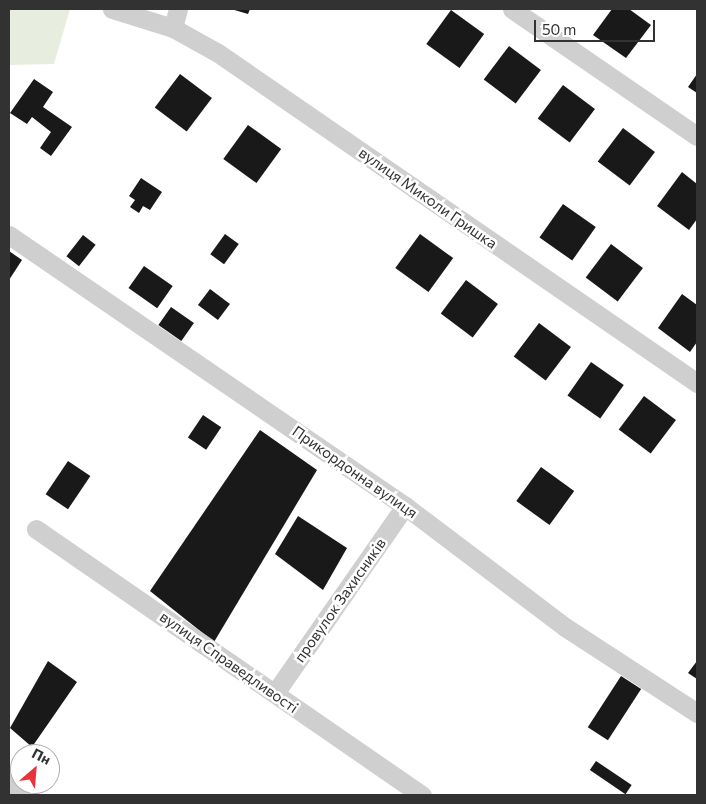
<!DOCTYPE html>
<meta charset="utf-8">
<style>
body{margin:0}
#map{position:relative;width:706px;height:804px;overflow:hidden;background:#fff;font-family:Commissioner,sans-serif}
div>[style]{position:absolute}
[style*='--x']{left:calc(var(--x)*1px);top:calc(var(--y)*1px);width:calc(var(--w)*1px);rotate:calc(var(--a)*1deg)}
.green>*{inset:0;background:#e7eee0}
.building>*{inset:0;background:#191919;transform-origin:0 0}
.minor>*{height:19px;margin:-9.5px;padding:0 9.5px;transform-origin:9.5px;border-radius:9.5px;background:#cfcfcf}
span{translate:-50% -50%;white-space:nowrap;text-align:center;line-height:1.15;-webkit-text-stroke:5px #fff;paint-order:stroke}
.street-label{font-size:15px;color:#323232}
.frame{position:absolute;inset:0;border:10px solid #323232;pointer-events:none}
.north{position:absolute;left:10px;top:744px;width:50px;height:50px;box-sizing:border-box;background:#fff;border:1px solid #adadad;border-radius:50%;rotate:27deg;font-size:14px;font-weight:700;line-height:20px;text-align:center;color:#323232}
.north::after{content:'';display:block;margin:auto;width:18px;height:22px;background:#ea3238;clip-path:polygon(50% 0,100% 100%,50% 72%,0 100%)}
.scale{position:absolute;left:534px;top:20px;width:121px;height:22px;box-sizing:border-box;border:2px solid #323232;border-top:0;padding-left:6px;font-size:15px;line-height:18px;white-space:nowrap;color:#323232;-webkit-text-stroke:4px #fff;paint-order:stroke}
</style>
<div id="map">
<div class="green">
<i style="clip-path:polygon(9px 9px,70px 9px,54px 64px,9px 65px)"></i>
</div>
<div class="building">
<i style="clip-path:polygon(231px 9px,250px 9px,248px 14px)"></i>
<i style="clip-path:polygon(612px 9px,629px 9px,651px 25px,626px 58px,593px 35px)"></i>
<i style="left:451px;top:10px;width:41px;height:42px;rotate:36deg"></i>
<i style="left:509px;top:46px;width:40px;height:42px;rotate:37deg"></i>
<i style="left:180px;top:74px;width:40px;height:42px;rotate:37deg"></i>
<i style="clip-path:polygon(697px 74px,697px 93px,688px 87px)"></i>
<i style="clip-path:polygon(34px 79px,53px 92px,43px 107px,72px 127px,51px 156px,40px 148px,51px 132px,32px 117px,27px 124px,10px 113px)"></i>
<i style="left:563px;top:85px;width:40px;height:42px;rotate:37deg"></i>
<i style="left:248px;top:125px;width:41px;height:42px;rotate:36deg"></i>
<i style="left:623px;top:128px;width:40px;height:42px;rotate:37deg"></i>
<i style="clip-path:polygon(682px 172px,697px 184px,697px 219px,689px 230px,657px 206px)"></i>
<i style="clip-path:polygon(141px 178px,162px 192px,150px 210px,143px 206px,139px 213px,130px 207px,135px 200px,129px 196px)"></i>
<i style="left:563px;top:204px;width:40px;height:41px;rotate:35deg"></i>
<i style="left:225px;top:234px;width:17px;height:25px;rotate:36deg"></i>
<i style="left:420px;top:234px;width:41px;height:42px;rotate:36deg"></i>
<i style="left:83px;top:235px;width:16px;height:27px;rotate:38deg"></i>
<i style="left:611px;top:244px;width:40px;height:42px;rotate:37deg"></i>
<i style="clip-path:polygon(9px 251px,22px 260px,9px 280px)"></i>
<i style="left:144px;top:266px;width:35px;height:27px;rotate:35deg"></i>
<i style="left:466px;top:280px;width:40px;height:42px;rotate:37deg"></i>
<i style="left:210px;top:289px;width:25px;height:20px;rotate:37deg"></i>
<i style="clip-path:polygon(682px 294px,697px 305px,697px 342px,690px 352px,658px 328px)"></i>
<i style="left:171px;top:307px;width:28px;height:22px;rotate:35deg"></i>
<i style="left:539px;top:323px;width:40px;height:42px;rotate:37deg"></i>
<i style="left:591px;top:362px;width:40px;height:41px;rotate:35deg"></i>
<i style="left:644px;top:396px;width:40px;height:42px;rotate:37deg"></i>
<i style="left:203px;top:415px;width:22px;height:27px;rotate:34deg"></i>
<i style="clip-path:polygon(260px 430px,317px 470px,214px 642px,150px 591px)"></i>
<i style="left:68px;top:461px;width:27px;height:40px;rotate:34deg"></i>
<i style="left:541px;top:467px;width:41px;height:42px;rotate:36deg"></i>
<i style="clip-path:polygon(298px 516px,347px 548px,323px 590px,275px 554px)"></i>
<i style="clip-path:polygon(48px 661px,77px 682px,32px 747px,10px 728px)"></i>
<i style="clip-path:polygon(697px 661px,697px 679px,688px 673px)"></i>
<i style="left:621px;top:676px;width:24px;height:61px;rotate:33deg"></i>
<i style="left:596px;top:761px;width:43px;height:11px;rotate:34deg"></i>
</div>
<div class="minor">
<i style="--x:112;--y:9;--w:64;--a:17.3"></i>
<i style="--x:178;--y:9;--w:20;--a:105"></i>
<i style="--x:173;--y:28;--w:51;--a:29.1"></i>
<i style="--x:218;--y:53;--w:582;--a:34.56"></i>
<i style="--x:512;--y:9;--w:224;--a:34.5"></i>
<i style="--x:9;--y:235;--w:480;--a:34.4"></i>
<i style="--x:405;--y:506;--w:201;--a:37.1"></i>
<i style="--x:565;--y:627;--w:158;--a:33.1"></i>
<i style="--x:36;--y:529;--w:469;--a:34.6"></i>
<i style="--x:275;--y:693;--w:228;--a:-55.2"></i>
<i style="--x:9;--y:782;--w:24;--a:33"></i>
</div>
<div class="street-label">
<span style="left:428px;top:198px;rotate:35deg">вулиця Миколи Гришка</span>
<span style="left:355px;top:472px;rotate:35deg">Прикордонна вулиця</span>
<span style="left:340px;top:600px;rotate:-55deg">провулок Захисників</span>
<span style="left:229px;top:662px;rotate:35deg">вулиця Справедливості</span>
</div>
<div class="frame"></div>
<div class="north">Пн</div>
<div class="scale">50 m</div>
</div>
